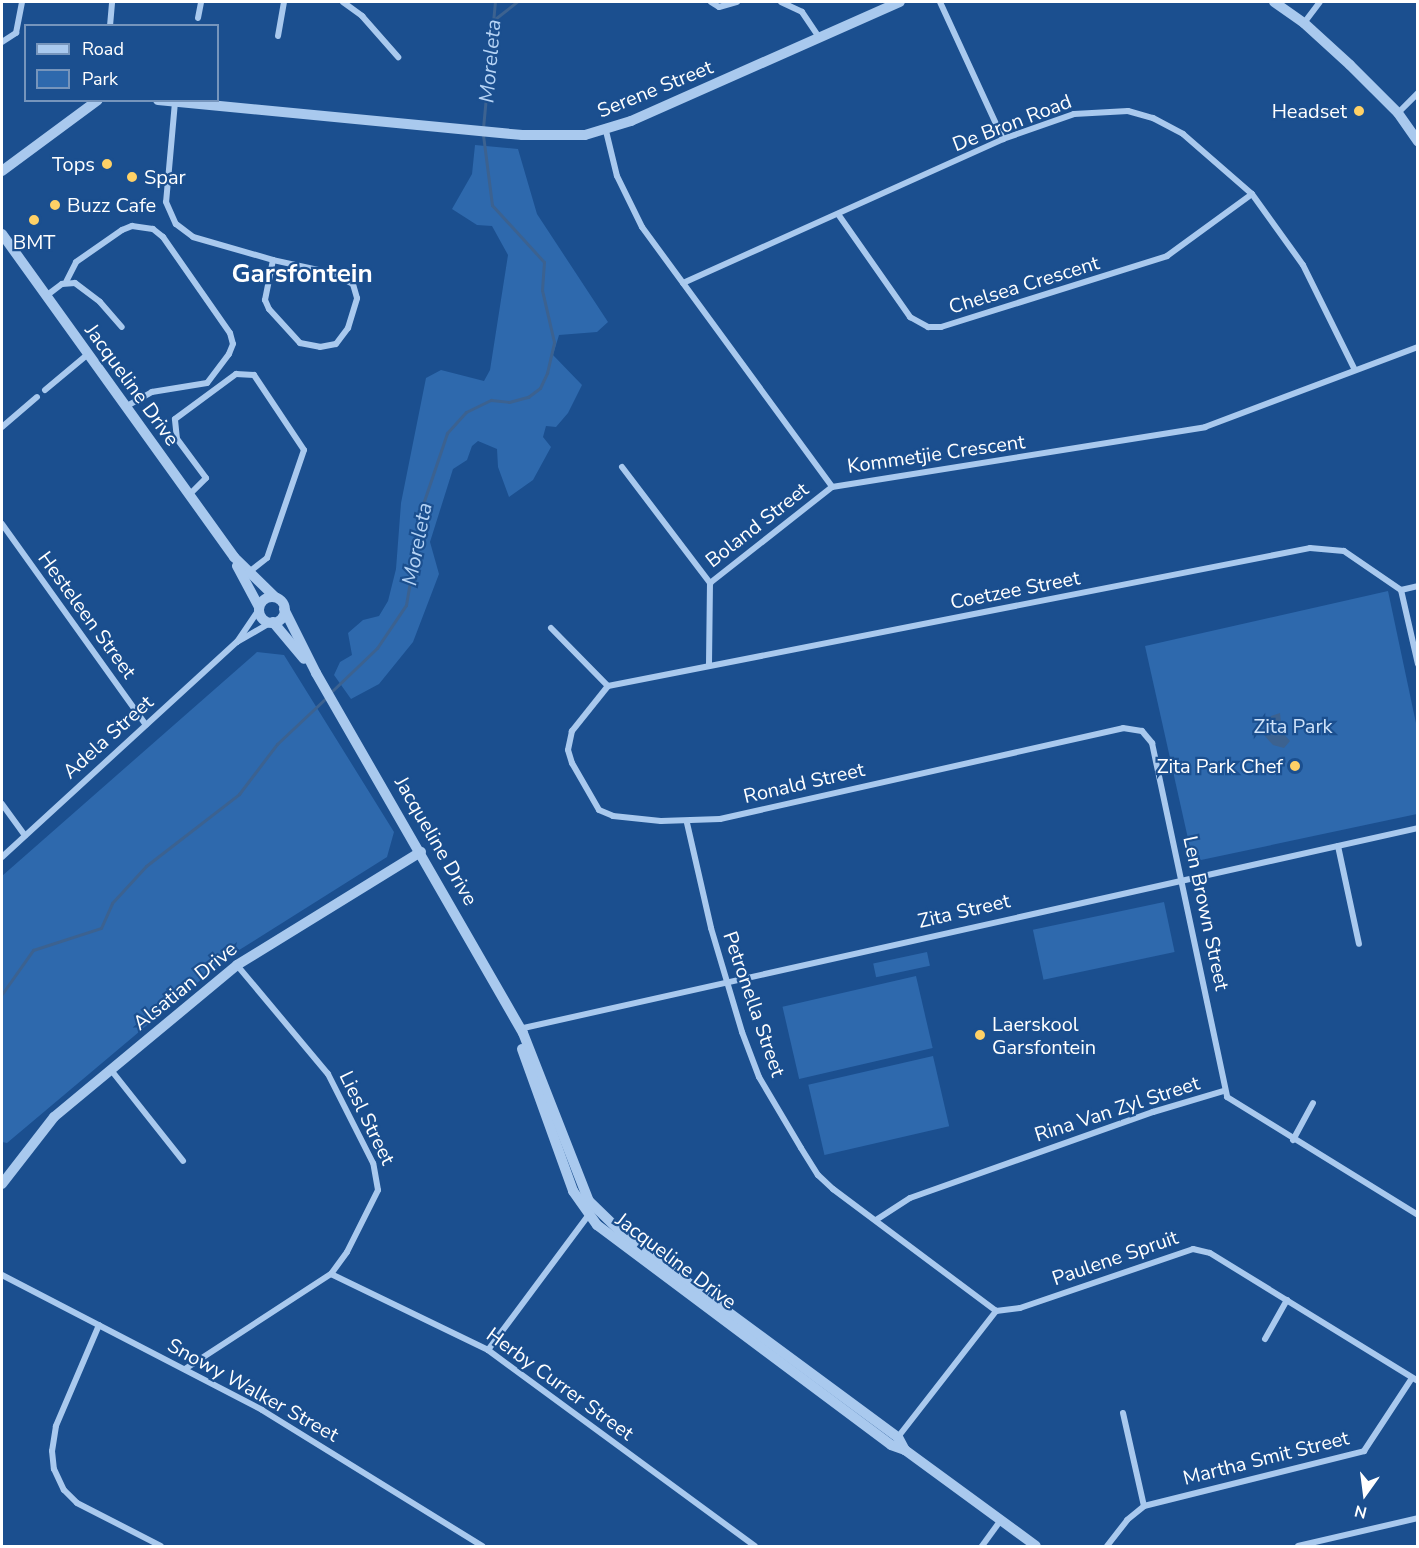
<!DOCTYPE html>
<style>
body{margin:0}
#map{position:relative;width:1419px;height:1548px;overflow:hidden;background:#1b4f8f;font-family:"Nunito Sans",sans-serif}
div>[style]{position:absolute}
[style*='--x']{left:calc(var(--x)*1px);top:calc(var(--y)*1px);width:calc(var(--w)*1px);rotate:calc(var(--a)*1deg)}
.green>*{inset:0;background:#2e69ad;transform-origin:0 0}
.water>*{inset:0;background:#3c6290}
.stream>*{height:3px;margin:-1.5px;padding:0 1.5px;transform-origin:1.5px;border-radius:1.5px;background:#3c6290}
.minor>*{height:6px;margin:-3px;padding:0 3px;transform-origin:3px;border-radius:3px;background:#a9c9ee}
.tertiary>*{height:10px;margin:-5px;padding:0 5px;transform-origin:5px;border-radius:5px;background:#a9c9ee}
.tertiary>.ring{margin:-5px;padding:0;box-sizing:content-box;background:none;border:10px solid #a9c9ee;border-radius:50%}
.dots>*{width:16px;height:16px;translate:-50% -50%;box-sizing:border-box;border:3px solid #1b4f8f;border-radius:50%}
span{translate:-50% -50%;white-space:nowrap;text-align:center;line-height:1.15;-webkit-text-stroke:4.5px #1b4f8f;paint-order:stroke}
.street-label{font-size:20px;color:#fff}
.poi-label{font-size:20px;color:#fff}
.right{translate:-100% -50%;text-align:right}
.left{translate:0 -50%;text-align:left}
.park-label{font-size:20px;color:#cfe3fa}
.water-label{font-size:21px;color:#b5d3f5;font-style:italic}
.district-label{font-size:26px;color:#fff;font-weight:700}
.frame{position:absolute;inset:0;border:3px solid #fff;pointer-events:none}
.legend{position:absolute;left:24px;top:24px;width:195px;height:78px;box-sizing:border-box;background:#1b4f8f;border:2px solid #7695bc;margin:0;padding:8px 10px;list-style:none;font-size:18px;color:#fff}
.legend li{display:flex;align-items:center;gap:12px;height:30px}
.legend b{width:30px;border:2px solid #7695bc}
.north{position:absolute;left:1335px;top:1464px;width:60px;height:60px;-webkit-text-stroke:4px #1b4f8f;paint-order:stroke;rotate:194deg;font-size:16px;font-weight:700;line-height:24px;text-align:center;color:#fff}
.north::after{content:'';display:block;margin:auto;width:21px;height:27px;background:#fff;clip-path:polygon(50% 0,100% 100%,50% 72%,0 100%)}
</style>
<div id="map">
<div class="green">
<i style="clip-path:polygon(475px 145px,518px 149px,537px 214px,608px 322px,597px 332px,559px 335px,553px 355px,582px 385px,568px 413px,556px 427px,546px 426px,543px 437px,551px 447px,533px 480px,509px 497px,498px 467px,497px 449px,478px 441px,472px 446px,467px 460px,453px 469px,430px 542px,439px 574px,413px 642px,379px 684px,351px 699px,334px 675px,340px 662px,352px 655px,348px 633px,363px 620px,379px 616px,388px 601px,396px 569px,401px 503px,426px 378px,441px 370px,484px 381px,490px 370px,508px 255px,492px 226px,477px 225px,452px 209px,472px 174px)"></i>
<i style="clip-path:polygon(1388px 591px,1417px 728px,1417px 814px,1201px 860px,1191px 852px,1145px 646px)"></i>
<i style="clip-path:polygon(257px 652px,284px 655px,394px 832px,387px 857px,228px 957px,7px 1143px,2px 1142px,2px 876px)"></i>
<i style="left:1164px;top:902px;width:51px;height:134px;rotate:78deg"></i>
<i style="left:927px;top:952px;width:14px;height:55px;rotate:78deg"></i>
<i style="left:916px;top:976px;width:74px;height:137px;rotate:77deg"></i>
<i style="left:933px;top:1056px;width:72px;height:128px;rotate:77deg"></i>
</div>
<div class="water">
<i style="clip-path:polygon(1280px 713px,1282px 732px,1290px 741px,1284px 748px,1273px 745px,1263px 734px,1271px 716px)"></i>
</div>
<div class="stream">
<i style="--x:491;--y:22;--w:33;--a:-38"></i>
<i style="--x:483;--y:128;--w:127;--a:-84.6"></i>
<i style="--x:331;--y:692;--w:64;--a:-43.7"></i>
<i style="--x:377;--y:648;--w:52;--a:-56"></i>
<i style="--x:406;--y:605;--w:102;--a:-80.4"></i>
<i style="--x:423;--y:504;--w:75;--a:-71.3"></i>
<i style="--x:447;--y:433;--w:28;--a:-48"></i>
<i style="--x:466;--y:412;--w:28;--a:-26"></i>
<i style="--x:491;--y:400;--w:18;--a:6"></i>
<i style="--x:509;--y:402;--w:20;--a:-15"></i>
<i style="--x:528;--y:397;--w:15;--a:-37"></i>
<i style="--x:540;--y:388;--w:17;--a:-65"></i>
<i style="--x:547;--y:373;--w:32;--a:-77"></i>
<i style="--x:554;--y:342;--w:53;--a:-103"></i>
<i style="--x:542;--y:290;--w:28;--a:-86"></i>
<i style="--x:544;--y:262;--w:77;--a:-132.4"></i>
<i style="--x:492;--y:205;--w:71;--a:-97.3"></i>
<i style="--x:2;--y:994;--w:54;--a:-54.8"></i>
<i style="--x:33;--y:950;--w:71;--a:-17.9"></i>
<i style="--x:101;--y:928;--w:27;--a:-66"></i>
<i style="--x:112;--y:903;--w:50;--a:-47.4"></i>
<i style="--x:146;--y:866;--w:118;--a:-37.7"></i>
<i style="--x:239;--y:794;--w:63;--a:-52.8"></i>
<i style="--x:277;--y:744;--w:69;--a:-43.2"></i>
</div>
<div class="minor">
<i style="--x:343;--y:2;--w:24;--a:36"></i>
<i style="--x:362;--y:16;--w:55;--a:48.7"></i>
<i style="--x:711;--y:2;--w:9;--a:32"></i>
<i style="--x:719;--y:7;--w:19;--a:-16"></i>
<i style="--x:781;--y:2;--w:23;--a:25"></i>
<i style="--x:802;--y:12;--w:30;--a:56"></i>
<i style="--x:940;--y:2;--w:151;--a:65.3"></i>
<i style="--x:198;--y:18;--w:16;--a:-79"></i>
<i style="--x:1304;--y:23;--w:26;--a:-53"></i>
<i style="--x:110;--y:26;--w:24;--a:-85"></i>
<i style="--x:278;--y:36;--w:35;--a:-80"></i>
<i style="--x:2;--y:42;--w:17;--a:-33"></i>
<i style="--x:16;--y:33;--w:32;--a:-79"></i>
<i style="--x:175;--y:102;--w:100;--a:95.1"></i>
<i style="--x:166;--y:202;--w:24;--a:66"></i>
<i style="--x:176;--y:224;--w:21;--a:37"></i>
<i style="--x:193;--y:237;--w:83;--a:16"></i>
<i style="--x:273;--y:260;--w:41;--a:101.3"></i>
<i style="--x:265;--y:300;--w:10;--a:66"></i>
<i style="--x:269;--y:309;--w:46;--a:47.6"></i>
<i style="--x:300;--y:343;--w:20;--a:11"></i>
<i style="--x:320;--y:347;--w:16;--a:-11"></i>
<i style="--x:336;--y:344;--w:20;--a:-53"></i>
<i style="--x:348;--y:328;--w:31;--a:-73"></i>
<i style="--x:357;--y:298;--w:15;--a:-106"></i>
<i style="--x:353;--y:284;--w:24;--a:-152"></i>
<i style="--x:332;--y:273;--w:60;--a:-167.6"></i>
<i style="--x:1398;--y:113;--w:28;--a:-45"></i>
<i style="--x:606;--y:131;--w:46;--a:76.3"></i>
<i style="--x:617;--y:176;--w:57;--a:63.9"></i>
<i style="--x:642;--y:227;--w:322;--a:53.8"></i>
<i style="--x:838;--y:214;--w:126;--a:55"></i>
<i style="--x:910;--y:317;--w:21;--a:29"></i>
<i style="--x:928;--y:327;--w:13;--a:0"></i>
<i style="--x:941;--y:327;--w:237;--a:-17.4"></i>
<i style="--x:1167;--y:256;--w:105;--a:-36.1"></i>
<i style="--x:66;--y:282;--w:22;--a:-63"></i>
<i style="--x:76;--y:262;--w:56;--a:-34.8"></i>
<i style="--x:122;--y:230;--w:11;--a:-22"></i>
<i style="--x:132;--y:226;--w:21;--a:8"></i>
<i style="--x:153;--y:229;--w:13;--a:39"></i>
<i style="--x:163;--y:237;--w:117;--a:55.1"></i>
<i style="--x:230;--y:333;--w:11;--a:75"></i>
<i style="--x:233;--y:344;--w:11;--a:112"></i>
<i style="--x:229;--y:354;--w:36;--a:127"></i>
<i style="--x:207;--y:383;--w:56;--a:170.7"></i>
<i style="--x:152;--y:392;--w:31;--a:151"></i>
<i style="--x:683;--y:283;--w:351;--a:-24.2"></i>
<i style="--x:1003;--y:139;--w:75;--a:-19.4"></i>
<i style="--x:1074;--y:114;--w:54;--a:-3.2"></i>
<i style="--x:1128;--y:111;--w:26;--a:16"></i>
<i style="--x:1153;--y:118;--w:34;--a:28"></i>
<i style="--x:1183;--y:134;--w:91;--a:41"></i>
<i style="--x:1252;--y:194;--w:87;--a:54.3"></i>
<i style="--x:1303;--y:265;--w:117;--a:63.7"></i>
<i style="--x:46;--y:296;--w:20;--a:-37"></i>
<i style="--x:62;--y:284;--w:13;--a:-4"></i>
<i style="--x:75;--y:283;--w:31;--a:37"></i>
<i style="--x:100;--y:302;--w:33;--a:49"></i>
<i style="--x:45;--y:390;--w:56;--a:-39.9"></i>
<i style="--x:2;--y:427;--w:46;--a:-40.6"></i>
<i style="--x:622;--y:467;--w:146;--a:52.8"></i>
<i style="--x:189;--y:495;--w:24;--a:-45"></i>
<i style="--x:206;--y:478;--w:49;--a:-126.6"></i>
<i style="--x:177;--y:439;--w:20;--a:-96"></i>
<i style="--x:175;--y:419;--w:76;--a:-36.4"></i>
<i style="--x:236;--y:374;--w:18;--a:3"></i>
<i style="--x:254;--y:375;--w:90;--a:56.3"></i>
<i style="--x:304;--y:450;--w:114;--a:108.9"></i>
<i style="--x:267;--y:558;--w:23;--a:142"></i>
<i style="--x:2;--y:524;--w:247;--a:54.4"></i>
<i style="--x:1401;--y:590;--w:76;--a:77.1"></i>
<i style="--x:1401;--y:590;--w:17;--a:-13"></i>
<i style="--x:551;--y:628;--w:81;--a:45.5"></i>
<i style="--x:237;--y:642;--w:40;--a:-56"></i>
<i style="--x:709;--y:664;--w:81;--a:-89.3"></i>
<i style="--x:710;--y:583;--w:155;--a:-38.2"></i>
<i style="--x:832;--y:487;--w:378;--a:-9.1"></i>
<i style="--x:1205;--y:427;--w:228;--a:-20.6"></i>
<i style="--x:608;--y:686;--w:58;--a:128.7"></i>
<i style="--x:572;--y:731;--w:19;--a:102"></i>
<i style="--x:568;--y:750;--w:14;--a:73"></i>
<i style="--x:572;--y:763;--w:54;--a:60.1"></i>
<i style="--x:599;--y:810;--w:15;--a:23"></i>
<i style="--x:613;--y:816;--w:48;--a:5.9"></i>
<i style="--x:661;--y:821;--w:59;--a:-1.9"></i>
<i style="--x:720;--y:819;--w:413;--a:-12.7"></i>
<i style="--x:1123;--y:728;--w:19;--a:9"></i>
<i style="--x:1142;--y:731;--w:16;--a:50"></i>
<i style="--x:1152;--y:743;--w:362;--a:78"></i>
<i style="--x:1227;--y:1097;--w:225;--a:31.7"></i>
<i style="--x:608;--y:686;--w:715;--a:-11.12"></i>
<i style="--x:1310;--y:548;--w:34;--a:5"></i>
<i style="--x:1344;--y:551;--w:69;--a:34.4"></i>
<i style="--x:2;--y:804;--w:39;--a:54"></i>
<i style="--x:687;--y:823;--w:108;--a:77.1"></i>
<i style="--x:711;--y:928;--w:109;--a:73.4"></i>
<i style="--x:742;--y:1032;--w:48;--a:69.3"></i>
<i style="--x:759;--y:1077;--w:82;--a:59.4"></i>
<i style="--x:801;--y:1148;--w:32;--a:58"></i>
<i style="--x:818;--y:1175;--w:21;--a:43"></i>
<i style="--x:833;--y:1189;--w:204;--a:36.8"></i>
<i style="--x:1338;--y:846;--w:100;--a:77.9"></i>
<i style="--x:2;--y:857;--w:319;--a:-42.5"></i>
<i style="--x:237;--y:642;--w:39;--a:-30"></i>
<i style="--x:519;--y:1029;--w:921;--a:-12.6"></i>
<i style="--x:111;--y:1070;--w:116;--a:51.6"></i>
<i style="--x:1293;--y:1140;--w:42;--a:-61.6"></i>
<i style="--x:876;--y:1220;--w:40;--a:-32.9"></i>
<i style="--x:910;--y:1198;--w:258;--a:-19.5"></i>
<i style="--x:1153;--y:1112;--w:74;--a:-16.5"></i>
<i style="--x:331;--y:1274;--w:174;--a:25.8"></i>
<i style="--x:488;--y:1350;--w:331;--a:36.3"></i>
<i style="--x:2;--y:1275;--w:293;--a:27.4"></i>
<i style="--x:262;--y:1410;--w:259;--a:31.7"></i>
<i style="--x:99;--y:1325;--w:110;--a:113.1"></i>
<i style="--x:56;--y:1426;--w:25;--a:99"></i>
<i style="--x:52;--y:1451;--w:18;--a:84"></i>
<i style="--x:54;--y:1469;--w:23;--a:65"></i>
<i style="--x:64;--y:1490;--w:18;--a:45"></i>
<i style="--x:77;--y:1503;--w:94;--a:27.1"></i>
<i style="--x:1265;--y:1339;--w:45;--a:-60.6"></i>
<i style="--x:488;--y:1350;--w:171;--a:-53.3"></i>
<i style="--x:185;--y:1369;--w:174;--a:-33.1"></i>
<i style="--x:331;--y:1274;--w:27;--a:-54"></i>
<i style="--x:347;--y:1252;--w:69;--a:-63.4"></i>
<i style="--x:378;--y:1190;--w:27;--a:-100"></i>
<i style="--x:373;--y:1163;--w:100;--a:-116.8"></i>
<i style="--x:328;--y:1074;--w:142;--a:-129.9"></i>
<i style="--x:1123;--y:1413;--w:95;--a:77.3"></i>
<i style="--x:898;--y:1437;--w:160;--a:-52.1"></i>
<i style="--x:996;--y:1311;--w:24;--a:-7"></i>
<i style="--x:1020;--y:1308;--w:183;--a:-18.8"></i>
<i style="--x:1193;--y:1249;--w:17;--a:13"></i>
<i style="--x:1210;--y:1253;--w:244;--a:31.6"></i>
<i style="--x:982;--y:1546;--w:32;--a:-54"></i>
<i style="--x:1107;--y:1546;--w:33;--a:-52"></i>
<i style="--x:1127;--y:1520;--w:22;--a:-39"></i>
<i style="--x:1144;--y:1506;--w:227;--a:-14"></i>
<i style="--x:1364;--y:1451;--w:87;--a:-56.7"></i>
<i style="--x:1298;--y:1546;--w:123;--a:-13.1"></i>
</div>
<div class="tertiary">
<i style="--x:1274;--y:2;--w:37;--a:35"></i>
<i style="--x:1304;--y:23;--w:62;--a:42.4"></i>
<i style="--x:1350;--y:65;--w:68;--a:45"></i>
<i style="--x:1398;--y:113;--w:35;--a:55"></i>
<i style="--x:158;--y:100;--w:366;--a:5.5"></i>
<i style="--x:522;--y:135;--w:63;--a:0"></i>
<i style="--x:585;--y:135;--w:48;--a:-16.9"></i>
<i style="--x:631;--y:121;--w:294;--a:-23.9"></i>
<i style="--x:2;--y:171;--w:119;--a:-36.5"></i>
<i style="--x:2;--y:234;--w:398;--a:54.3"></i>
<i style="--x:234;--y:557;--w:57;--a:44.3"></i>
<i style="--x:237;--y:566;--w:47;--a:61.8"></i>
<i class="ring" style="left:259px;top:597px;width:16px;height:16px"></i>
<i style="--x:284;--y:609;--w:72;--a:63.4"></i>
<i style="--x:316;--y:673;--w:415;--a:60.1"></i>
<i style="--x:523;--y:1033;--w:180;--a:68.6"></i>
<i style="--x:589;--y:1201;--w:50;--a:44.2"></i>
<i style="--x:625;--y:1236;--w:339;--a:36.4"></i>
<i style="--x:898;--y:1437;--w:15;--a:62"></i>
<i style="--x:273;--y:622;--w:48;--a:50"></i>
<i style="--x:522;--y:1049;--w:151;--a:70.2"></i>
<i style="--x:573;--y:1191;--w:42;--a:54.8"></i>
<i style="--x:597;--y:1225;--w:367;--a:36.8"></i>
<i style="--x:891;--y:1445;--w:15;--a:20"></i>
<i style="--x:905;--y:1450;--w:162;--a:36.2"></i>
<i style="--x:2;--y:1184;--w:85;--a:-52.2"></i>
<i style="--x:54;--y:1117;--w:238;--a:-39.7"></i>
<i style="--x:237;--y:965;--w:216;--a:-31.6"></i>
</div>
<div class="dots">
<i style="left:1359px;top:111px;background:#ffd166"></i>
<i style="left:107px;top:164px;background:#ffd166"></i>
<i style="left:132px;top:177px;background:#ffd166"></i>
<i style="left:55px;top:205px;background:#ffd166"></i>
<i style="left:34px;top:220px;background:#ffd166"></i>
<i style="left:1295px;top:766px;background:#ffd166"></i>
<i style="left:980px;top:1035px;background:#ffd166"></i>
</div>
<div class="street-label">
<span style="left:655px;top:89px;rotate:-22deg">Serene Street</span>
<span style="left:1012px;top:123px;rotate:-21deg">De Bron Road</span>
<span style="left:1024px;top:285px;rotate:-17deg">Chelsea Crescent</span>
<span style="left:132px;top:385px;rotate:54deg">Jacqueline Drive</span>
<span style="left:936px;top:454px;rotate:-8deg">Kommetjie Crescent</span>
<span style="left:757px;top:525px;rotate:-38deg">Boland Street</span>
<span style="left:1015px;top:590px;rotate:-11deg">Coetzee Street</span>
<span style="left:87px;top:615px;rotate:54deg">Hesteleen Street</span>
<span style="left:108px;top:737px;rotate:-42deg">Adela Street</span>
<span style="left:804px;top:783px;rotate:-13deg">Ronald Street</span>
<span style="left:436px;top:841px;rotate:60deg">Jacqueline Drive</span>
<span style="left:964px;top:911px;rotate:-13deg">Zita Street</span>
<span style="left:1206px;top:913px;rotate:78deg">Len Brown Street</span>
<span style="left:185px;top:986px;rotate:-39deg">Alsatian Drive</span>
<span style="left:754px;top:1004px;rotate:71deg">Petronella Street</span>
<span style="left:1117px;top:1109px;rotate:-18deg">Rina Van Zyl Street</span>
<span style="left:367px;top:1118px;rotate:64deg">Liesl Street</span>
<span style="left:1115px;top:1258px;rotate:-19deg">Paulene Spruit</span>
<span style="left:676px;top:1261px;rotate:37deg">Jacqueline Drive</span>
<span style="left:560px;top:1384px;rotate:36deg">Herby Currer Street</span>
<span style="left:253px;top:1390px;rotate:29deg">Snowy Walker Street</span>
<span style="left:1266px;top:1458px;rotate:-14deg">Martha Smit Street</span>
</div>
<div class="poi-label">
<span class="right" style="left:1347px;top:111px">Headset</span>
<span class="right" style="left:95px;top:164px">Tops</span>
<span class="left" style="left:144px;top:177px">Spar</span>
<span class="left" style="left:67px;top:205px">Buzz Cafe</span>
<span style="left:34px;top:242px">BMT</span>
<span class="right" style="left:1283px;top:766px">Zita Park Chef</span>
<span class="left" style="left:992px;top:1036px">Laerskool<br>Garsfontein</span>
</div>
<div class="park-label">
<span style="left:1293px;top:726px">Zita Park</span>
</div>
<div class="water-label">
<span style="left:490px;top:61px;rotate:-85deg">Moreleta</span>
<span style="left:417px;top:544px;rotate:-79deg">Moreleta</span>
</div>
<div class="district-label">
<span style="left:302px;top:274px">Garsfontein</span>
</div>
<div class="frame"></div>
<ul class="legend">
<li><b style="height:8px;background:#a9c9ee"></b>Road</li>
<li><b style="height:16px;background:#2e69ad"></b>Park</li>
</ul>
<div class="north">N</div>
</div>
